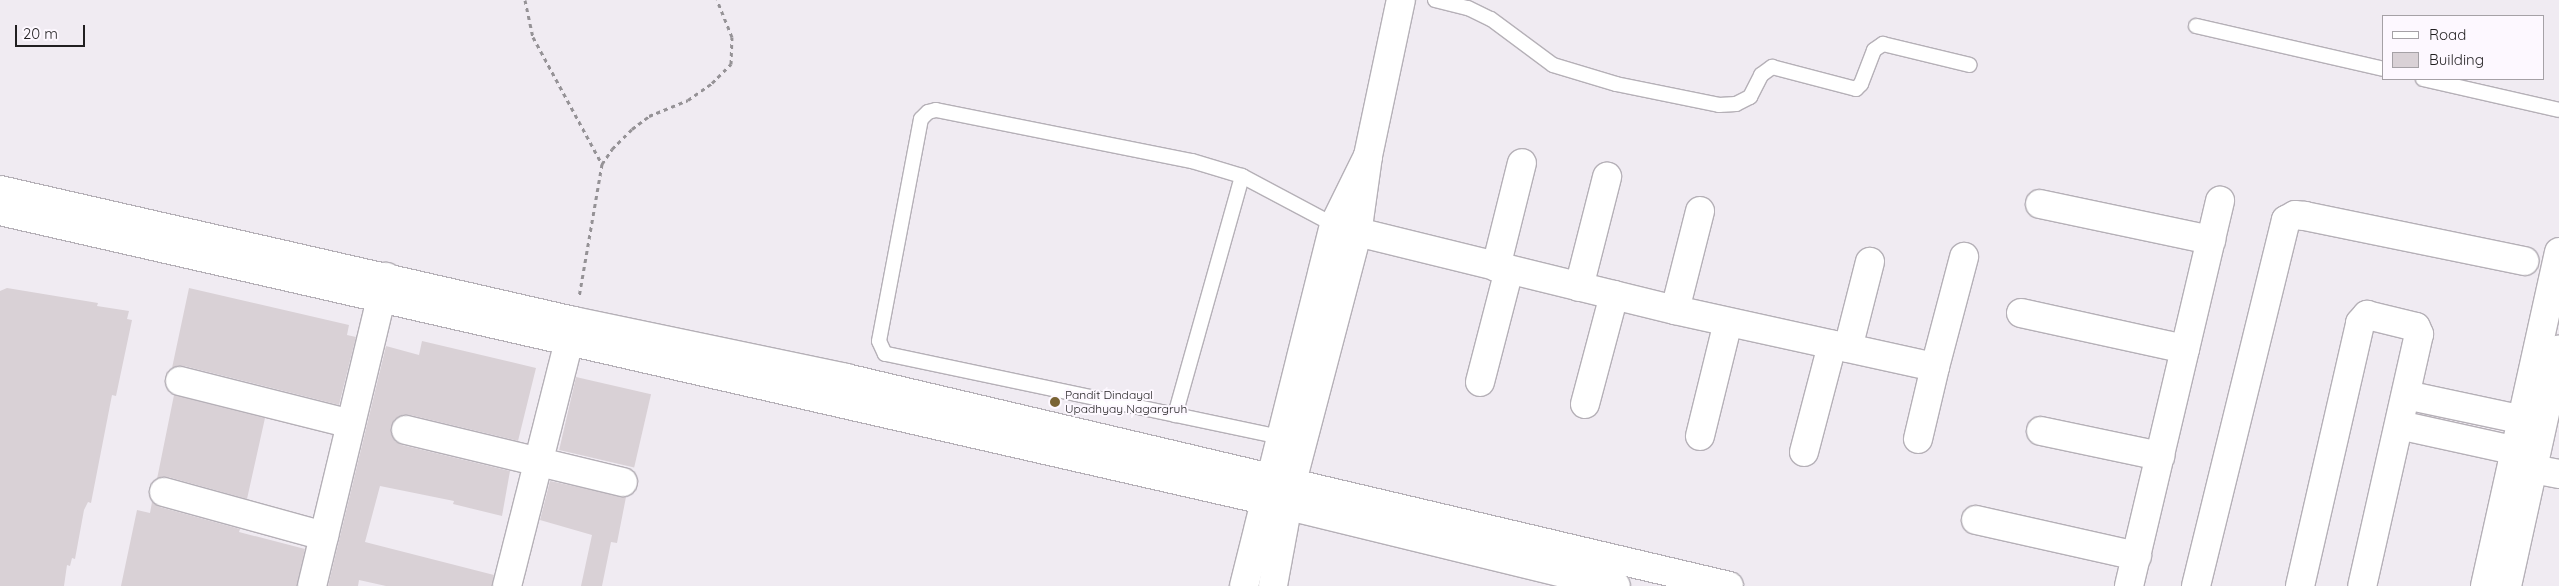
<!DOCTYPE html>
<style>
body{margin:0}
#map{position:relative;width:2559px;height:586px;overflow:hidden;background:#f0ebf2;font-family:Quicksand,sans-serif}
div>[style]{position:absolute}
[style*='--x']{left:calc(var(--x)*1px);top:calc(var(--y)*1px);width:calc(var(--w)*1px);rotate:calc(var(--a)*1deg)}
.building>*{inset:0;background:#d9d1d6;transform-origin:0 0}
.path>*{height:3px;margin-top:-1.5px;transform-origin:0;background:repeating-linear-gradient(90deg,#959296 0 4px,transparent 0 8px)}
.roads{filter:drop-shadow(1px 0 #b5b0b7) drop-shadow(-1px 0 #b5b0b7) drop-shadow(0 1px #b5b0b7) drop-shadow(0 -1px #b5b0b7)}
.lane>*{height:14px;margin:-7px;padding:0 7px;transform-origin:7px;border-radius:7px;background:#fff}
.street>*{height:28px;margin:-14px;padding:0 14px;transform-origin:14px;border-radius:14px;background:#fff}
.secondary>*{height:28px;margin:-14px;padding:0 14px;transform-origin:14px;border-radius:14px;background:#fff}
.dots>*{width:14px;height:14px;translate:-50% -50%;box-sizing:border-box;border:2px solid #fdf8ff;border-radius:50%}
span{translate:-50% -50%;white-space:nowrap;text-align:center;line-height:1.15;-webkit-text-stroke:4px #fdf8ff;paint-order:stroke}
.poi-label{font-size:12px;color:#211f21}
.left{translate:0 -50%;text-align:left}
.legend{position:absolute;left:2382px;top:15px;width:162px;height:65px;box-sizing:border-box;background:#fdf8ff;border:1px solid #a5a1a6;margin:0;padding:6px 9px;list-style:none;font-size:15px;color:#211f21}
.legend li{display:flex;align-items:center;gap:10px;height:25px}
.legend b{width:25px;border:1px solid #a5a1a6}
.scale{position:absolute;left:15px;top:25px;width:70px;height:22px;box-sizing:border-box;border:2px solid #211f21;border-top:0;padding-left:6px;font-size:15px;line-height:18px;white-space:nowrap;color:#211f21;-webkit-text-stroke:4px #fdf8ff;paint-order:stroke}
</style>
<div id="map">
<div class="building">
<i style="clip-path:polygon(7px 288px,98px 303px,97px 306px,129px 311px,127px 319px,132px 320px,116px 396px,112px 395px,91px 503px,88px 502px,84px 510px,75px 559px,72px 558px,70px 566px,67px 565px,64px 586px,0 586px,0 291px)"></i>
<i style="clip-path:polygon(189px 288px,349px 325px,347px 335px,356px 337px,339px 405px,184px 366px,172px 368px)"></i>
<i style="clip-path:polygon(422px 341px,536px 368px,518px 441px,410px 415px,395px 419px,391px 427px,395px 441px,402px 445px,510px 471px,502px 516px,453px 504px,454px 501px,380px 486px,365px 542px,494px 575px,492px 586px,386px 586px,359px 580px,358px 586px,328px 586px,386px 346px,419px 355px)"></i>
<i style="left:576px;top:377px;width:77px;height:75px;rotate:13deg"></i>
<i style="clip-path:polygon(174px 395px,265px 418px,247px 499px,168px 477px,157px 479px)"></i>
<i style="clip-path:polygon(550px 481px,626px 497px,617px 543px,611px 542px,602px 586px,581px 586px,592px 535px,540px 520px)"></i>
<i style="clip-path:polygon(152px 502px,160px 507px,240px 529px,239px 532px,305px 549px,297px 586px,121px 586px,137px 510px,150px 513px)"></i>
</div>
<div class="path">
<i style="--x:525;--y:0;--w:38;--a:78"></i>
<i style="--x:533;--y:37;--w:145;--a:61.5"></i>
<i style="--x:602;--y:164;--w:135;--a:99.8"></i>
<i style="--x:602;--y:164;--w:18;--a:-56"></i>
<i style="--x:612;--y:149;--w:28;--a:-45"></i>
<i style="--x:632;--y:129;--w:21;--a:-37"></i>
<i style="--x:649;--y:116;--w:42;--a:-22.3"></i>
<i style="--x:688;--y:100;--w:29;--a:-35"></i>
<i style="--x:712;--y:83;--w:27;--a:-45"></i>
<i style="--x:731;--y:64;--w:27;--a:-88"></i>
<i style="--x:732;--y:37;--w:40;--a:-112"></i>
</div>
<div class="roads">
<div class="lane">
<i style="--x:1435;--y:0;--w:34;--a:14"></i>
<i style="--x:1468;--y:8;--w:25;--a:26"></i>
<i style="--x:1491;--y:19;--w:77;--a:36.6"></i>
<i style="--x:1553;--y:65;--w:66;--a:16.8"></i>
<i style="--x:1616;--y:84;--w:105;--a:11.5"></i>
<i style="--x:1719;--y:105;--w:17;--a:-3"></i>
<i style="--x:1736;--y:104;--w:16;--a:-27"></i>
<i style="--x:1750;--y:97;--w:25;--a:-63"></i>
<i style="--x:1761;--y:75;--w:14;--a:-36"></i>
<i style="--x:1772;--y:67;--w:87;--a:14.7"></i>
<i style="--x:1856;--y:89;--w:7;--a:-45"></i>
<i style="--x:1861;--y:84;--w:36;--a:-69"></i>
<i style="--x:1874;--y:50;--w:11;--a:-34"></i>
<i style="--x:1883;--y:44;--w:89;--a:13.6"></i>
<i style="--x:2196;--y:26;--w:192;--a:12.9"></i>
<i style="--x:2423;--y:79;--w:139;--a:12.8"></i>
<i style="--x:1175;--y:415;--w:248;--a:-74.3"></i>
<i style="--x:1285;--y:438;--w:409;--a:-168.1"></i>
<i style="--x:885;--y:354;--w:14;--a:-115"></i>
<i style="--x:879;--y:341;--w:226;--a:-79.3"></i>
<i style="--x:921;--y:119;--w:10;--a:-45"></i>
<i style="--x:928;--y:112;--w:8;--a:-14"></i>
<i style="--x:936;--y:110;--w:261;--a:11.3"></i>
<i style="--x:1192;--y:161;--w:52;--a:16.7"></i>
<i style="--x:1242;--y:176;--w:104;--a:28"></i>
</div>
<div class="street">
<i style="--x:1368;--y:156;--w:159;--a:-78.1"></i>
<i style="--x:2040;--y:204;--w:175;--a:11.9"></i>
<i style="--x:1341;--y:228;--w:344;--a:13.8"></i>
<i style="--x:1675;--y:310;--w:266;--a:12.4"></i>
<i style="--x:1935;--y:367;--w:114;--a:-75.2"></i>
<i style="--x:1496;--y:267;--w:107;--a:-76"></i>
<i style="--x:1579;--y:287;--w:114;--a:-75.7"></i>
<i style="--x:1675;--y:310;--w:102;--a:-75.8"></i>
<i style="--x:2021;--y:313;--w:168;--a:12.4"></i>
<i style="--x:1848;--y:348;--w:89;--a:-75.7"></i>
<i style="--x:180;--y:381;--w:176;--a:14.1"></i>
<i style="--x:1480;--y:382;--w:116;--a:-75.5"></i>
<i style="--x:2406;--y:395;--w:139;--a:12"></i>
<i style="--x:1585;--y:404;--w:113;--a:-75.1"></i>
<i style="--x:2399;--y:425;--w:139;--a:12.4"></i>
<i style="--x:406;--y:430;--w:223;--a:13.5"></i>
<i style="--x:2041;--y:431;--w:122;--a:11.9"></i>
<i style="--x:1700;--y:436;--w:117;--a:-76.2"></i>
<i style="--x:1918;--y:439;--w:74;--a:-76.7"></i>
<i style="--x:1804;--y:452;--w:111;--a:-75.3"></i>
<i style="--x:2512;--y:465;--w:48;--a:10.8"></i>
<i style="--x:164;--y:492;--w:166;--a:15.4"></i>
<i style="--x:1976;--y:520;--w:165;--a:12.6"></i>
<i style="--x:312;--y:586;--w:318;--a:-76.5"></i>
<i style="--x:507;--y:586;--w:273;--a:-75.8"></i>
<i style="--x:1244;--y:586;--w:372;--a:-76"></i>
<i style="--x:1334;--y:225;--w:77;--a:-63.8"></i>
<i style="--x:1368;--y:156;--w:79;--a:98"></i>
<i style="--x:1357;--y:234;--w:256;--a:104.7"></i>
<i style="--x:1292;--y:482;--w:106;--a:100.4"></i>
<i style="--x:2129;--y:586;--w:396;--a:-76.7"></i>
<i style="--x:2196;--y:586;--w:377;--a:-76.2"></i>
<i style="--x:2286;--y:220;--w:10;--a:-29"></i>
<i style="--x:2295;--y:215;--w:10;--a:6"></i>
<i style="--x:2305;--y:216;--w:224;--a:11.6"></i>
<i style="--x:2300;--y:586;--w:270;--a:-77.1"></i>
<i style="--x:2360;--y:323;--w:11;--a:-49"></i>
<i style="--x:2367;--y:315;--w:50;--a:13.8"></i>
<i style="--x:2416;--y:327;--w:8;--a:67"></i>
<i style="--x:2419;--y:334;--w:258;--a:102.7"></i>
</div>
<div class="secondary">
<i style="--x:0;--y:190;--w:589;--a:12.86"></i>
<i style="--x:574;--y:321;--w:278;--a:11.8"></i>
<i style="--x:846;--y:378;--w:907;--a:13.25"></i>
<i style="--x:0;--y:211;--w:1297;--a:12.88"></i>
<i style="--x:1264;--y:500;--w:362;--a:13.7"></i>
<i style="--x:2485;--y:586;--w:342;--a:-77.5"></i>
<i style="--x:2507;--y:586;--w:242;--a:-77.6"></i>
</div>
</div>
<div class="dots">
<i style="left:1055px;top:402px;background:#7a6434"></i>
</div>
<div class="poi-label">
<span class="left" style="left:1065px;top:402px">Pandit Dindayal<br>Upadhyay Nagargruh</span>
</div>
<ul class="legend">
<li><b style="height:6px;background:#fff"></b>Road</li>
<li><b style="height:14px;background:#d9d1d6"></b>Building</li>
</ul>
<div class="scale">20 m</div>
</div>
